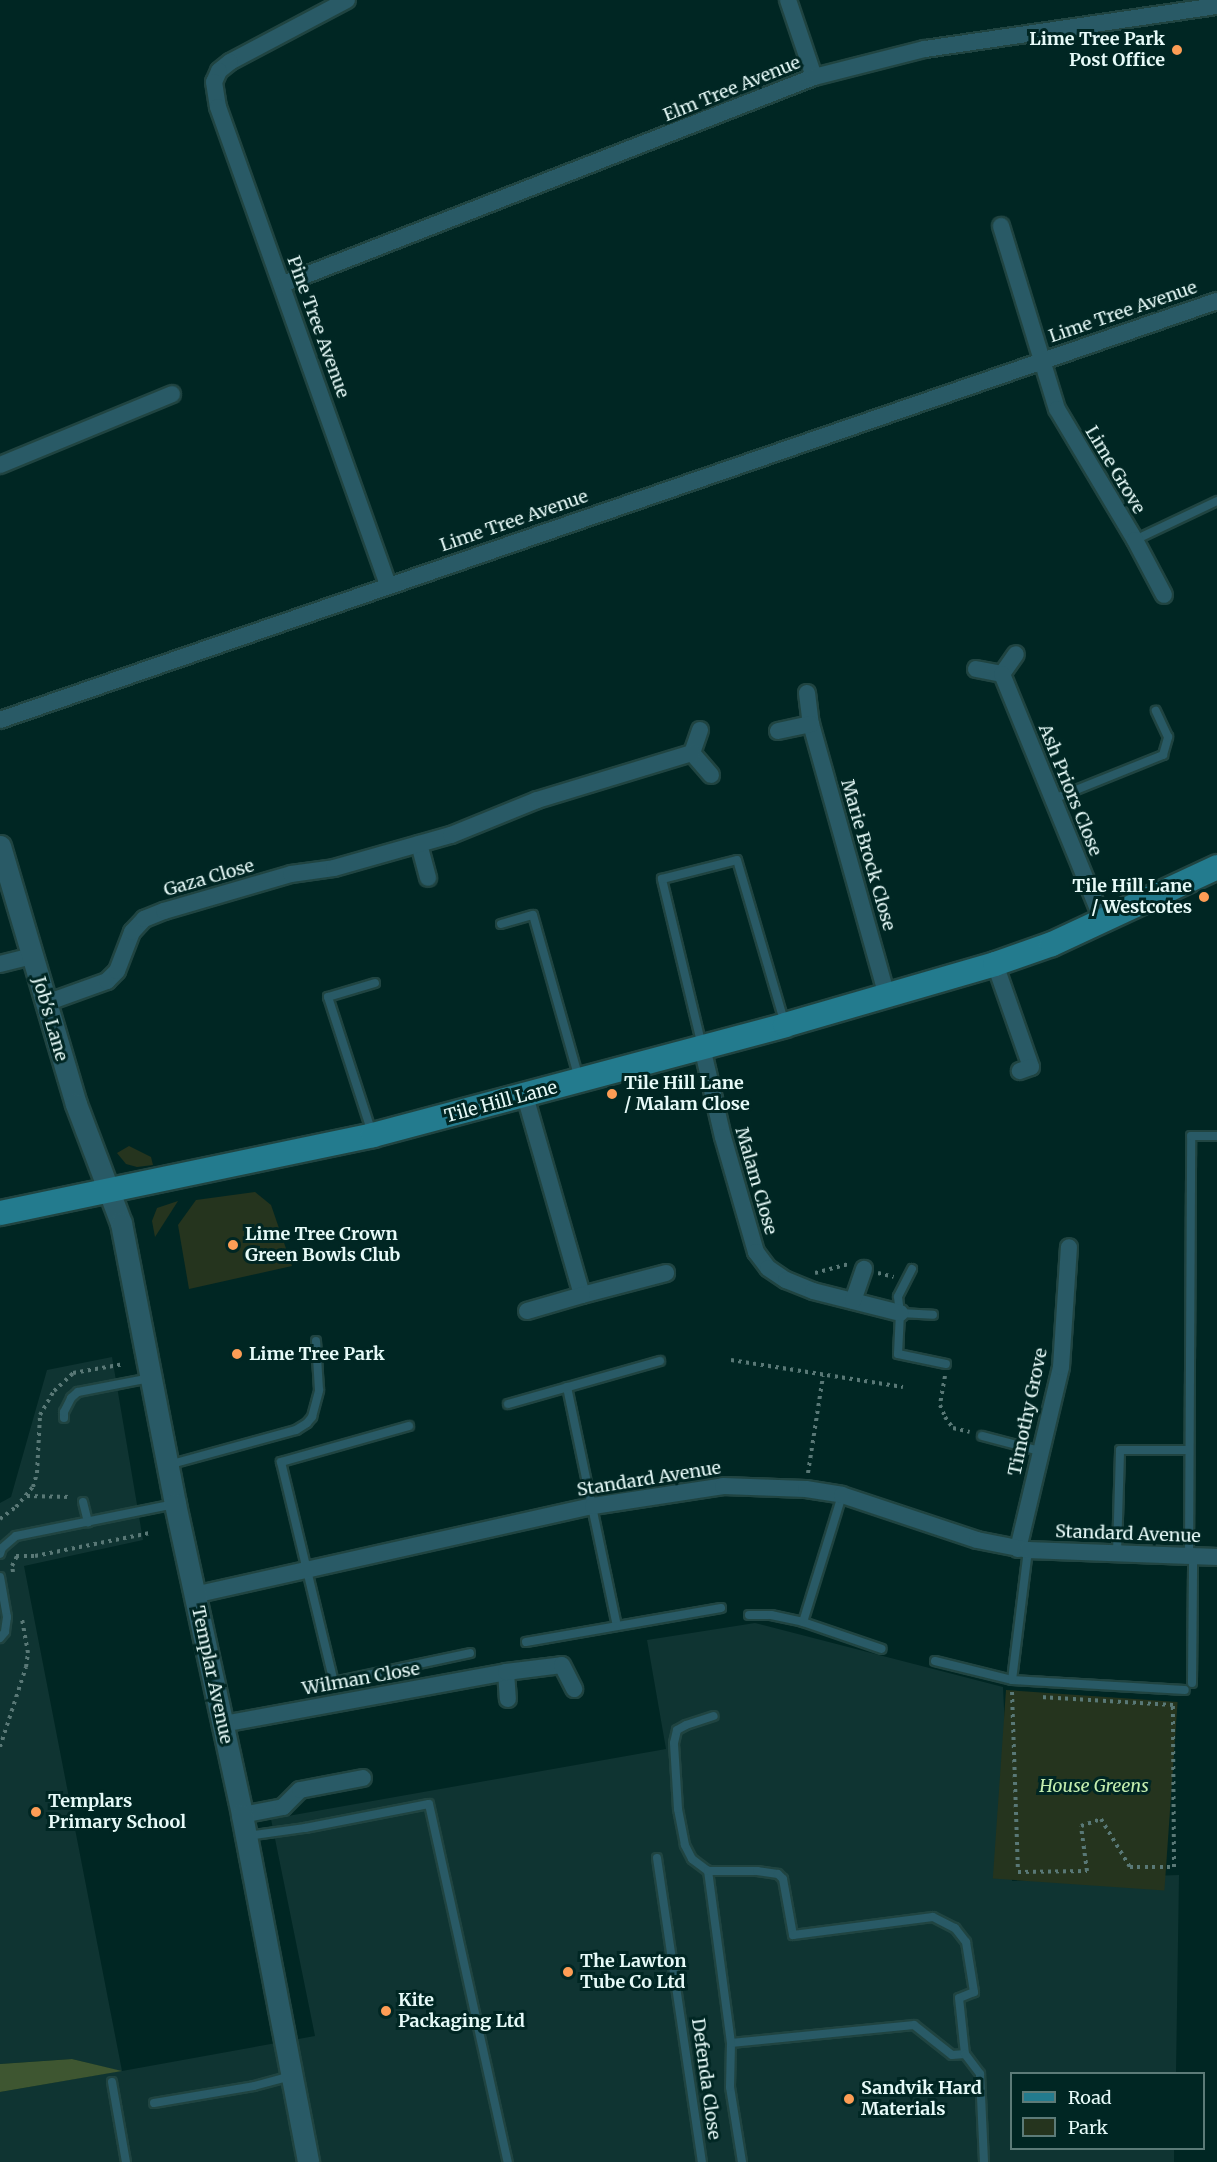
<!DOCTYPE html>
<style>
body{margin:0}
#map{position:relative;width:1217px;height:2162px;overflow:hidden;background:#002623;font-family:Merriweather,serif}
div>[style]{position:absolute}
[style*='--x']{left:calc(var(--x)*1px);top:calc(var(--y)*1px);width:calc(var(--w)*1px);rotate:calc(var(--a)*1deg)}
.built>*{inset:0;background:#0f3432}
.green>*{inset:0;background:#25341e;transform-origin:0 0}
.forest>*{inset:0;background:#3e5631}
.path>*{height:4px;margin-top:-2px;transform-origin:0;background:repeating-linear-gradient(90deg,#597876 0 3px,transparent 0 7.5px)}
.roads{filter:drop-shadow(2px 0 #204441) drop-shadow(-2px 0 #204441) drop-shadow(0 2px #204441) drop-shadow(0 -2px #204441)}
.service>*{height:8px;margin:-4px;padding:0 4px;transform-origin:4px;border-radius:4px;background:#295a66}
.minor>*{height:16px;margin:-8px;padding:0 8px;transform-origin:8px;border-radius:8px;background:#295a66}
.tertiary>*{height:21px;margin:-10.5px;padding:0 10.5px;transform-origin:10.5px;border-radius:10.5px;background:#295a66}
.secondary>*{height:24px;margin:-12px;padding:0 12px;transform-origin:12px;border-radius:12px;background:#237b8e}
.dots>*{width:16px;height:16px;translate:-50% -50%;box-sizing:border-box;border:3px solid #002623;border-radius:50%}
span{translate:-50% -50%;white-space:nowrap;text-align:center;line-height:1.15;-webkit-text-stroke:6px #002623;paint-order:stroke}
.poi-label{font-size:18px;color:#e6faf8;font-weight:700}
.right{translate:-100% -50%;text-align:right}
.left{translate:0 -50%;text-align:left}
.street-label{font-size:18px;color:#e6faf8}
.park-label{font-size:18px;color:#c3edae;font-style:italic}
.legend{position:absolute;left:1010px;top:2072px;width:195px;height:78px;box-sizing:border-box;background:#002623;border:2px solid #5c7b78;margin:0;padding:8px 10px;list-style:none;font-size:18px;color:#e6faf8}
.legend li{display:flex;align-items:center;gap:12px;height:30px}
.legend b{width:30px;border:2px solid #5c7b78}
</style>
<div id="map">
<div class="built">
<i style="clip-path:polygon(112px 1357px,143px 1540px,24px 1566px,122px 2071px,315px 2036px,271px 1819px,666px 1749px,647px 1640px,755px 1623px,1003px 1687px,1012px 1881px,1179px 1875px,1176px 2073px,1012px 2074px,1012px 2148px,1174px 2149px,1174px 2162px,0 2162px,0 2092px,120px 2071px,72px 2059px,0 2064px,0 1503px,11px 1497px,47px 1370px)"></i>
</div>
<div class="green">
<i style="clip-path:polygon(129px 1146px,151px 1157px,153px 1165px,137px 1167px,126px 1164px,117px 1153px)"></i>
<i style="clip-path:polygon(255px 1192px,271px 1205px,292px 1266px,189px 1289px,178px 1225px,196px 1200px)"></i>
<i style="clip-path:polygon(178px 1201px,155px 1237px,152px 1221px,157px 1208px)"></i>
<i style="left:1006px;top:1690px;width:172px;height:189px;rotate:4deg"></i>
</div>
<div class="forest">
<i style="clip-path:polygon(72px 2059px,122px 2071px,0 2092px,0 2064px)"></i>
</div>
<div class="path">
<i style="--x:815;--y:1273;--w:34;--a:-15"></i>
<i style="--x:878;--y:1273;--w:16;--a:14"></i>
<i style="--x:731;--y:1360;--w:174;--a:8.9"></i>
<i style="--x:945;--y:1376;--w:29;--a:100"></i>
<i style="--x:940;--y:1405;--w:13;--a:67"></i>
<i style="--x:945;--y:1417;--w:14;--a:54"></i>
<i style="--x:953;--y:1428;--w:17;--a:13"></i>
<i style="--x:808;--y:1473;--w:98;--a:-81.2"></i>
<i style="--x:27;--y:1496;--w:44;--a:1.3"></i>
<i style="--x:0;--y:1519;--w:20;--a:-37"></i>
<i style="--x:16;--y:1507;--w:26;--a:-50"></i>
<i style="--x:33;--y:1487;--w:15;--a:-74"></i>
<i style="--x:37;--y:1473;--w:58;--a:-87"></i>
<i style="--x:40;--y:1415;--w:28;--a:-60"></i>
<i style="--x:54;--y:1391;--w:26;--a:-43"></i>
<i style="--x:73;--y:1373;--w:52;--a:-10"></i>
<i style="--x:16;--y:1556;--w:19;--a:0"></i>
<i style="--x:35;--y:1556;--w:117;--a:-11.3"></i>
<i style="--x:13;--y:1572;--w:6;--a:-99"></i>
<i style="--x:12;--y:1566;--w:11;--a:-63"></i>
<i style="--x:1012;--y:1692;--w:180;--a:88.1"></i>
<i style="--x:1018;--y:1872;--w:69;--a:-0.8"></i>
<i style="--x:1087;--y:1871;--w:45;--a:-97.6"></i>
<i style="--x:1081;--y:1826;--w:21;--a:-19"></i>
<i style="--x:1101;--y:1819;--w:56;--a:58.9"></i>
<i style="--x:1130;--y:1867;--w:44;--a:0"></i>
<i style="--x:1174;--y:1867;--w:162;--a:-90.4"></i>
<i style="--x:1173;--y:1705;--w:133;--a:-176.6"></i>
<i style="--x:0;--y:1747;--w:84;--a:-72"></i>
<i style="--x:26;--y:1667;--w:14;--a:-82"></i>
<i style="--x:28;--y:1653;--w:36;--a:-100"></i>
</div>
<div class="roads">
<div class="service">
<i style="--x:1135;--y:540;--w:91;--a:-25.4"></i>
<i style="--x:1051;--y:800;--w:121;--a:-21.9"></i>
<i style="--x:1163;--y:755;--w:19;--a:-74"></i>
<i style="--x:1168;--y:737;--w:29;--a:-115"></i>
<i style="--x:501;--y:924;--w:33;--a:-16"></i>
<i style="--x:533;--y:915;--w:170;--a:74.3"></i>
<i style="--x:702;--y:1046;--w:172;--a:-103.5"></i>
<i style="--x:662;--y:879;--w:77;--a:-14.2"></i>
<i style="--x:737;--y:860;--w:171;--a:73.7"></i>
<i style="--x:372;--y:1133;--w:143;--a:-107.9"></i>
<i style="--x:328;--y:997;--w:49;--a:-16.6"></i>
<i style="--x:912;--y:1269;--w:31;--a:117"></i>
<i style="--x:898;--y:1297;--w:16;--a:83"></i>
<i style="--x:900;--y:1313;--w:33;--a:3"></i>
<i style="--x:900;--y:1313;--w:41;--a:92.8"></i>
<i style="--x:898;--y:1354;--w:49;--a:11.8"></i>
<i style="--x:567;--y:1387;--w:244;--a:78.2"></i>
<i style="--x:508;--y:1404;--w:158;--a:-15.8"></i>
<i style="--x:64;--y:1418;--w:6;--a:-90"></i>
<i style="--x:64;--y:1412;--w:16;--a:-63"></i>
<i style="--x:71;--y:1398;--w:9;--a:-41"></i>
<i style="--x:78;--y:1392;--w:73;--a:-11"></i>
<i style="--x:409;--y:1426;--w:133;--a:164.3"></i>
<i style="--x:281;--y:1462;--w:226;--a:76.5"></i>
<i style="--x:334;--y:1682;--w:139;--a:-12"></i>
<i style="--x:982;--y:1436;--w:59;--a:14.7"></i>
<i style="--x:168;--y:1465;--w:133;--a:-15.3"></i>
<i style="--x:296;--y:1430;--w:13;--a:-32"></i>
<i style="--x:307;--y:1423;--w:8;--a:-50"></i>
<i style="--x:312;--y:1417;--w:28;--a:-75"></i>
<i style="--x:319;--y:1390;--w:49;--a:-93.5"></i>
<i style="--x:83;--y:1502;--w:21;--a:76"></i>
<i style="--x:1117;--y:1553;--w:103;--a:-88.3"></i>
<i style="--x:1120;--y:1450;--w:68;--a:0"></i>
<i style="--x:0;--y:1554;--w:6;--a:-72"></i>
<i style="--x:2;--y:1548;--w:18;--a:-41"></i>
<i style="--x:16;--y:1536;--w:162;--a:-11.4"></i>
<i style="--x:1189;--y:1557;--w:421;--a:-89.7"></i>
<i style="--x:1191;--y:1136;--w:26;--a:0"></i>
<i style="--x:0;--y:1577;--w:41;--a:80.1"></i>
<i style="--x:7;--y:1617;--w:15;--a:98"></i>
<i style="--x:5;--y:1632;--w:8;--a:130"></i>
<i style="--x:749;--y:1615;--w:22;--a:0"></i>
<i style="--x:771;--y:1615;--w:33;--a:12"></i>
<i style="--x:803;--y:1622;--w:83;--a:18.9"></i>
<i style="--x:803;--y:1622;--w:133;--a:-72.9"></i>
<i style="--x:526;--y:1642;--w:198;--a:-9.9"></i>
<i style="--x:935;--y:1661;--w:79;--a:13.9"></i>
<i style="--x:1012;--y:1680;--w:173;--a:3.3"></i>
<i style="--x:1012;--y:1680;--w:131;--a:-83"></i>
<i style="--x:1192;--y:1683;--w:126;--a:-89.5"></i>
<i style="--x:247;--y:1836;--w:59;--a:-7.9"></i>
<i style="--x:305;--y:1828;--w:126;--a:-11"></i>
<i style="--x:429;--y:1804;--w:367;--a:77.6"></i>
<i style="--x:657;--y:1858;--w:307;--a:81.6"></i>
<i style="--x:708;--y:1871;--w:20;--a:-143"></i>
<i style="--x:692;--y:1859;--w:16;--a:-117"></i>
<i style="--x:685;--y:1845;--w:37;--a:-101"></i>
<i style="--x:678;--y:1809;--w:66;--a:-93.5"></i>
<i style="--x:674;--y:1743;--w:13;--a:-77"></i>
<i style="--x:677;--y:1730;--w:10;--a:-29"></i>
<i style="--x:686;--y:1725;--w:29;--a:-18"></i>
<i style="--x:731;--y:2043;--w:184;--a:-5.6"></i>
<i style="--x:914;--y:2025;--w:48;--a:38.3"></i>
<i style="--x:952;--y:2055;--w:13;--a:-4"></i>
<i style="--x:112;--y:2082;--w:81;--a:80.1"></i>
<i style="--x:154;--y:2103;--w:101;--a:-9.6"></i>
<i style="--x:254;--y:2086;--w:39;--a:-15"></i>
<i style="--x:742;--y:2162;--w:76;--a:-99.1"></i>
<i style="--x:730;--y:2087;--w:44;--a:-88.7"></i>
<i style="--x:731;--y:2043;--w:174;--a:-97.6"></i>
<i style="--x:708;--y:1871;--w:49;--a:0"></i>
<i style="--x:757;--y:1871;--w:21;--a:8"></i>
<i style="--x:778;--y:1874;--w:7;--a:45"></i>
<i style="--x:783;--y:1879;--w:57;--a:79.9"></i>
<i style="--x:793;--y:1935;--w:141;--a:-7.3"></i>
<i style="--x:933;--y:1917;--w:25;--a:27"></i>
<i style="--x:955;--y:1928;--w:18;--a:52"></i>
<i style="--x:966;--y:1942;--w:51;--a:80.9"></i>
<i style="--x:974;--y:1992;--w:16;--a:158"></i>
<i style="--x:959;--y:1998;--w:56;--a:83.9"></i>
<i style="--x:965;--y:2054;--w:25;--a:53"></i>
<i style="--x:980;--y:2074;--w:88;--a:87.4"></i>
</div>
<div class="minor">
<i style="--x:347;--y:0;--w:132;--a:152.1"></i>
<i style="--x:230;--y:62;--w:14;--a:141"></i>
<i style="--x:219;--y:71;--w:12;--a:114"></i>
<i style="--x:214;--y:82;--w:25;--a:81"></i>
<i style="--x:218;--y:107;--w:507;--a:70.42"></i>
<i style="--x:788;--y:0;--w:81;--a:71.3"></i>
<i style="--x:1001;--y:226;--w:191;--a:73"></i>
<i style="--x:1057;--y:409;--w:152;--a:59.2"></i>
<i style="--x:1135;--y:540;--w:62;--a:62.2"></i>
<i style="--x:283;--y:284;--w:570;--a:-21.3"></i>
<i style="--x:814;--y:77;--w:114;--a:-14.2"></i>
<i style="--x:925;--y:49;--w:295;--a:-8.4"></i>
<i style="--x:0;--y:465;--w:186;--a:-22.4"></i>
<i style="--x:976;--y:669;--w:26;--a:11"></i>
<i style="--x:1002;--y:674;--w:24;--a:-55"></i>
<i style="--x:1002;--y:674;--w:267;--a:67.8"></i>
<i style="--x:807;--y:693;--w:31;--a:83"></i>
<i style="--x:811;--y:724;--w:282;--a:74.4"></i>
<i style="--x:0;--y:720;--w:1287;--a:-19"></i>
<i style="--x:700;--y:730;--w:24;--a:109"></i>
<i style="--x:692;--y:753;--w:29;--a:49"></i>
<i style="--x:778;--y:731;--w:34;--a:-12"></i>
<i style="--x:419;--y:844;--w:35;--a:75"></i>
<i style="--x:0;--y:964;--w:33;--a:-14"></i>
<i style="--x:995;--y:964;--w:109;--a:70.7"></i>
<i style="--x:1031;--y:1067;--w:12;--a:160"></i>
<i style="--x:46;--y:1003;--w:65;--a:-19.8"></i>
<i style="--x:107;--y:981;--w:14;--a:-45"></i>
<i style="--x:117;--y:971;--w:42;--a:-69"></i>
<i style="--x:132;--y:932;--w:18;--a:-47"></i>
<i style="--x:144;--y:919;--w:22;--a:-22"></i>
<i style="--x:164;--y:911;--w:132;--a:-16.2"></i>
<i style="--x:291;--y:874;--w:43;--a:-7.9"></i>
<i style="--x:334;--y:868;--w:122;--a:-15.8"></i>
<i style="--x:451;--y:835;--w:93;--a:-22.1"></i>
<i style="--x:537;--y:800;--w:162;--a:-16.9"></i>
<i style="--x:702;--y:1047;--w:92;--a:76.9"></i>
<i style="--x:723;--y:1137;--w:120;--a:74"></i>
<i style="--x:756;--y:1252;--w:20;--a:53"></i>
<i style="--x:768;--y:1268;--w:22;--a:34"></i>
<i style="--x:786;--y:1280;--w:29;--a:22"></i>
<i style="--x:813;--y:1291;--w:90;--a:14.2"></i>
<i style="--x:525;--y:1096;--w:207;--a:74"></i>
<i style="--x:582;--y:1295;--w:87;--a:-14.7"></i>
<i style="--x:853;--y:1301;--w:34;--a:-71"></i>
<i style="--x:527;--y:1311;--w:57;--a:-16.2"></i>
<i style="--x:1018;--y:1549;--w:187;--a:-76.7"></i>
<i style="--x:1061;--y:1367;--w:120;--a:-86.2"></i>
<i style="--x:194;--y:1595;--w:409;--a:-12.6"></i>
<i style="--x:593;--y:1506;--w:132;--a:-8.7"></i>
<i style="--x:723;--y:1486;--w:83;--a:2.1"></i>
<i style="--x:806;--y:1489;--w:36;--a:9"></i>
<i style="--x:842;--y:1495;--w:142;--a:18.4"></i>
<i style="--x:977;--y:1540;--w:52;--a:11.1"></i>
<i style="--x:1028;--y:1550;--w:189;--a:2.1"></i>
<i style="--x:506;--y:1672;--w:27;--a:86"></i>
<i style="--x:223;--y:1724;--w:288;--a:-10.4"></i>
<i style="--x:506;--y:1672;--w:56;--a:-7.1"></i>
<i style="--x:562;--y:1665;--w:27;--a:63"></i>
<i style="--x:242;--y:1815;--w:42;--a:-11"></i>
<i style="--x:283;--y:1807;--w:24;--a:-45"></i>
<i style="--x:300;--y:1790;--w:64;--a:-10.8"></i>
</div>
<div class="tertiary">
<i style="--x:0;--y:846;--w:269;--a:73.6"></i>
<i style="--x:76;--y:1104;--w:127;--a:69.3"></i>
<i style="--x:121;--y:1223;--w:286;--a:79.1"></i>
<i style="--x:175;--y:1504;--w:318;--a:77.8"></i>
<i style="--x:242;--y:1815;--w:353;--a:79.2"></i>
</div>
<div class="secondary">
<i style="--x:0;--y:1213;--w:381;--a:-11.8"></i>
<i style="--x:373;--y:1135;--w:426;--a:-14.9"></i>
<i style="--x:785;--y:1025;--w:219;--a:-16.2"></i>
<i style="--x:995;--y:964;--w:60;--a:-19.3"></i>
<i style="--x:1052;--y:944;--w:182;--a:-25"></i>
</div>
</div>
<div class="dots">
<i style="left:1177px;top:50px;background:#fd9d55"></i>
<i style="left:1204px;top:897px;background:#fd9d55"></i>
<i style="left:612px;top:1094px;background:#fd9d55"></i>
<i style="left:233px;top:1245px;background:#fd9d55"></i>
<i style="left:237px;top:1354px;background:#fd9d55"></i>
<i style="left:36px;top:1812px;background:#fd9d55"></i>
<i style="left:568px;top:1972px;background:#fd9d55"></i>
<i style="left:386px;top:2011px;background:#fd9d55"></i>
<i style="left:849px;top:2099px;background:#fd9d55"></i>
</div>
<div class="poi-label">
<span class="right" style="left:1165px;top:50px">Lime Tree Park<br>Post Office</span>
<span class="right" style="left:1192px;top:897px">Tile Hill Lane<br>/ Westcotes</span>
<span class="left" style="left:624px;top:1094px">Tile Hill Lane<br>/ Malam Close</span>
<span class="left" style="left:245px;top:1245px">Lime Tree Crown<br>Green Bowls Club</span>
<span class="left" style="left:249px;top:1354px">Lime Tree Park</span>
<span class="left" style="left:48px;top:1812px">Templars<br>Primary School</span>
<span class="left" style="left:580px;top:1972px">The Lawton<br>Tube Co Ltd</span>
<span class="left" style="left:398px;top:2011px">Kite<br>Packaging Ltd</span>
<span class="left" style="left:861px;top:2099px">Sandvik Hard<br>Materials</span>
</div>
<div class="street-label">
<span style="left:732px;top:89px;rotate:-22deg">Elm Tree Avenue</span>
<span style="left:1123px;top:312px;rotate:-19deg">Lime Tree Avenue</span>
<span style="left:318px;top:327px;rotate:70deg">Pine Tree Avenue</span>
<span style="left:1115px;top:470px;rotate:59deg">Lime Grove</span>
<span style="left:514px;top:521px;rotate:-19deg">Lime Tree Avenue</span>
<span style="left:1070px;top:790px;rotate:68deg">Ash Priors Close</span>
<span style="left:868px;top:855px;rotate:74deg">Marie Brock Close</span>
<span style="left:209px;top:878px;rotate:-16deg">Gaza Close</span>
<span style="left:50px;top:1019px;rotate:74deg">Job's Lane</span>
<span style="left:501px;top:1102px;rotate:-15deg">Tile Hill Lane</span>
<span style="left:756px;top:1181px;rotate:74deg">Malam Close</span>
<span style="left:1028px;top:1412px;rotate:-78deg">Timothy Grove</span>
<span style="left:649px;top:1479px;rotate:-9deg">Standard Avenue</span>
<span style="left:1128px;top:1534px;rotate:2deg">Standard Avenue</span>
<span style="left:212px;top:1675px;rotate:78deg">Templar Avenue</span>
<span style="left:361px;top:1679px;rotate:-10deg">Wilman Close</span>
<span style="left:706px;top:2079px;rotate:82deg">Defenda Close</span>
</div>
<div class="park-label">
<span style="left:1094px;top:1786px">House Greens</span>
</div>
<ul class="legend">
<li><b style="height:8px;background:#237b8e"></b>Road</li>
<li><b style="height:16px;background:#25341e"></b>Park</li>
</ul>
</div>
